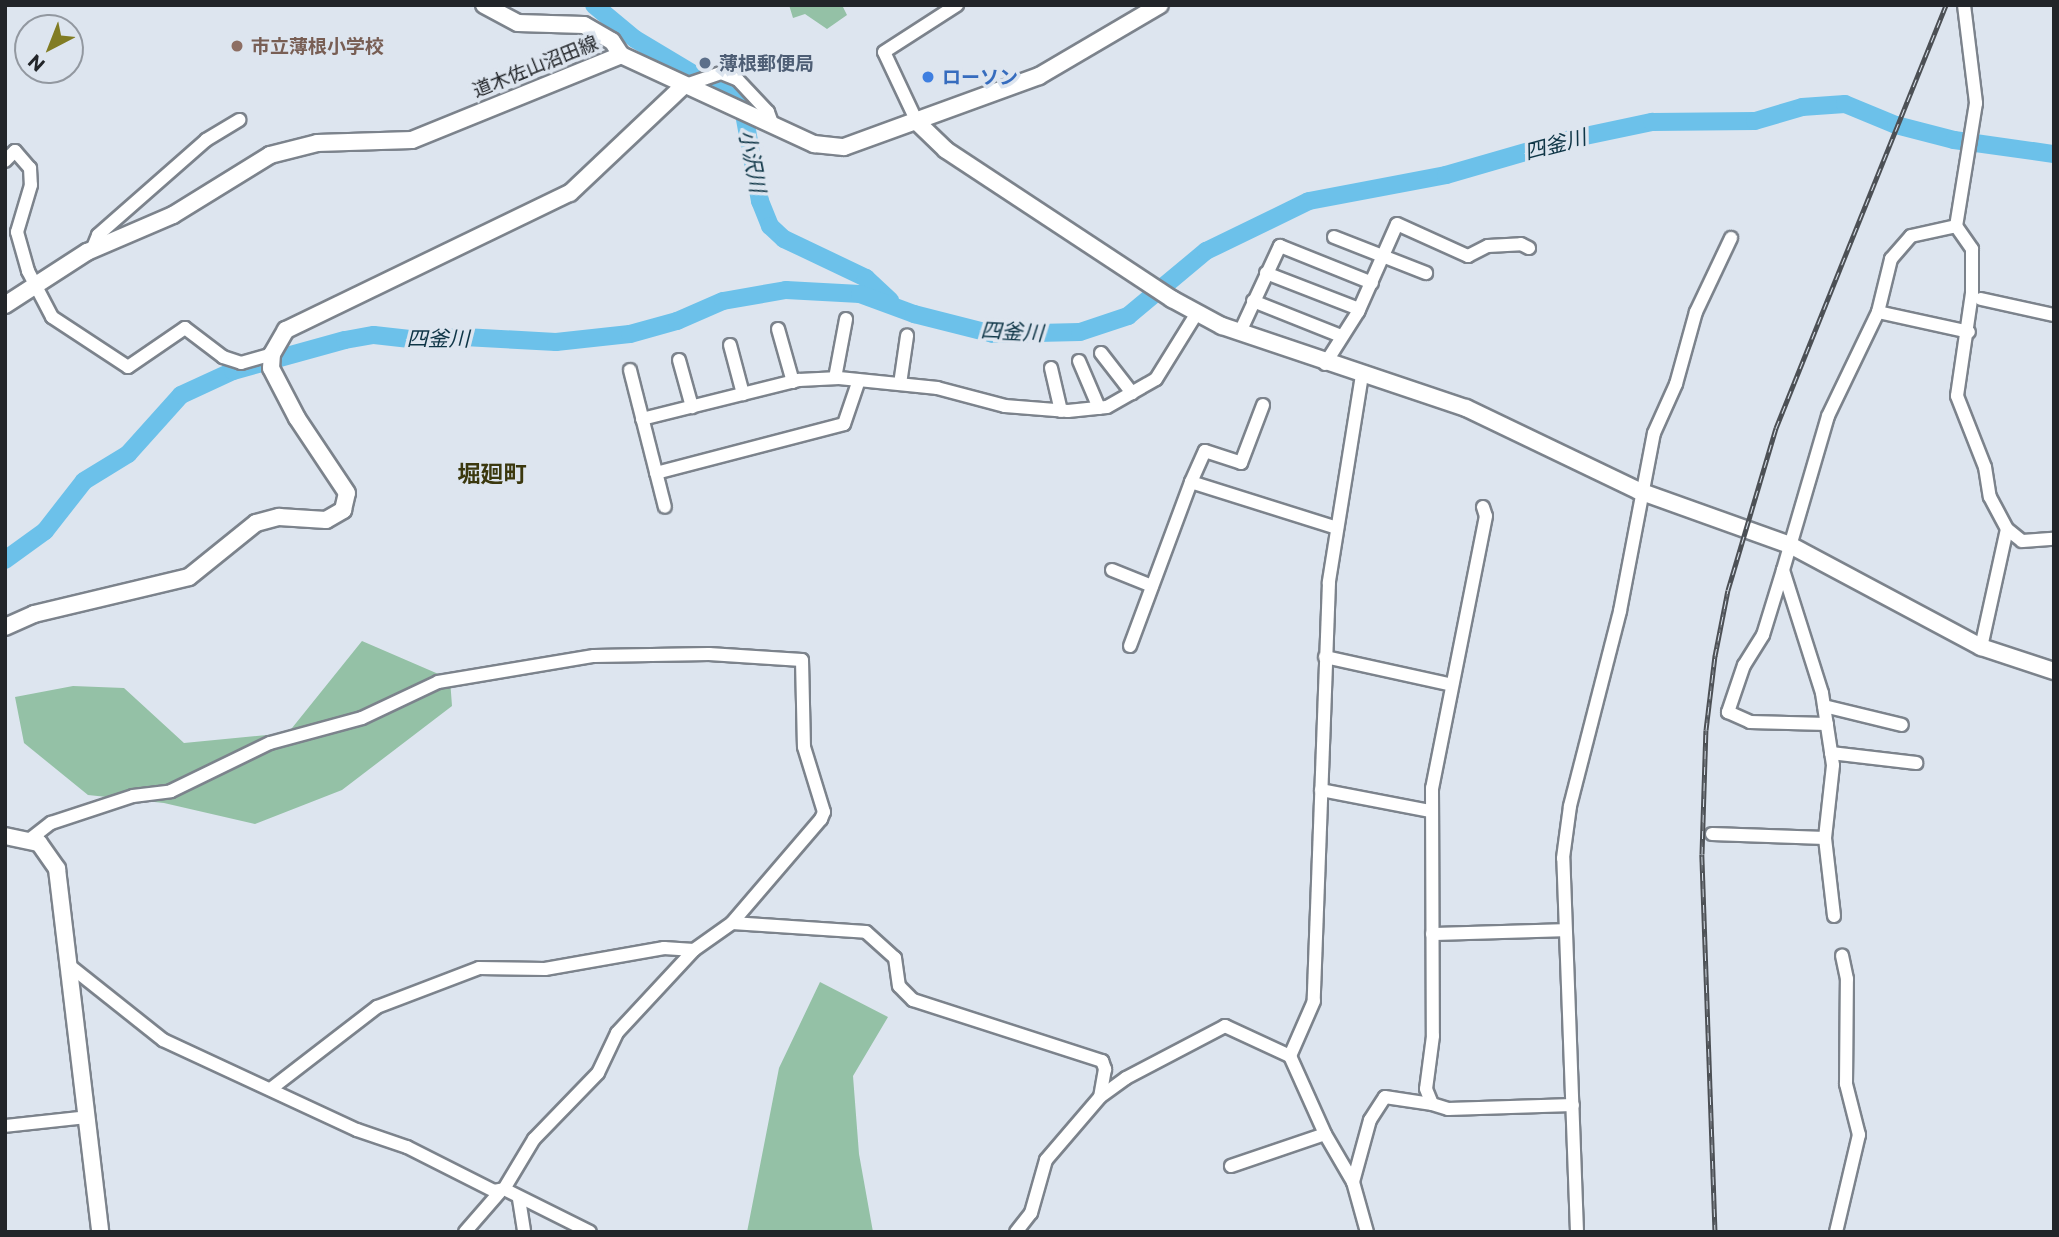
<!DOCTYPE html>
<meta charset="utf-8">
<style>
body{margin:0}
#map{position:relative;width:2059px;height:1237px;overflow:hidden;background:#dde5ef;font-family:Commissioner,"Noto Sans JP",sans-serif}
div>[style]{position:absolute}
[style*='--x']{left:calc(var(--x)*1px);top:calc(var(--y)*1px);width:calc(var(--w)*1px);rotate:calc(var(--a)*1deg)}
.green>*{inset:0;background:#94c1a6}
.river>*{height:18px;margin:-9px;padding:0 9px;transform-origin:9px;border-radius:9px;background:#6cc1ea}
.roads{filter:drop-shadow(2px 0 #7c838c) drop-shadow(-2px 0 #7c838c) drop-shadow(0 2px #7c838c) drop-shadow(0 -2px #7c838c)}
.street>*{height:12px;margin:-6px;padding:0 6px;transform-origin:6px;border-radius:6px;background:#fff}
.secondary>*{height:16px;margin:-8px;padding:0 8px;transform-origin:8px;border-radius:8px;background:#fff}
.rail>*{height:5px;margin-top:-2.5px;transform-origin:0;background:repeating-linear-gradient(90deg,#dde5ef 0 8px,#4c5055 0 16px);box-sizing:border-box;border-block:2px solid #4c5055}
.dots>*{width:19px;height:19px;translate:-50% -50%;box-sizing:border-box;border:4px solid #dde5ef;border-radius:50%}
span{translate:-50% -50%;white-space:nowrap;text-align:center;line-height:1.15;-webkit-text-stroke:7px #dde5ef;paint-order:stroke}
.education-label{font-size:19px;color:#785e54;font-weight:700}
.left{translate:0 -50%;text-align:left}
.service-label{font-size:19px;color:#4e5e75;font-weight:700}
.street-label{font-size:19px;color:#222529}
.shop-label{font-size:19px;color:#366cbe;font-weight:700}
.water-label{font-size:21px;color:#0e3546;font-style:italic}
.quarter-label{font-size:23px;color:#3b380e;font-weight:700}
.frame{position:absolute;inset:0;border:7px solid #222529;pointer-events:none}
.north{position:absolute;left:14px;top:14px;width:70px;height:70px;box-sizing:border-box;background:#dde5ef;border:2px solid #9298a0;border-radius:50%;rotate:222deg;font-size:19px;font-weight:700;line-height:28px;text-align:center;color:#222529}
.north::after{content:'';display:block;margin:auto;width:24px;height:32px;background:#817c23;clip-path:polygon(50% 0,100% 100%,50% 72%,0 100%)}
</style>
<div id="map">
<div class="green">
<i style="clip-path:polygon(789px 5px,842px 5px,847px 15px,827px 29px,805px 14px,793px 18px)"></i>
<i style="clip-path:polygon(362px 641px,450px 679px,452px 706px,342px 790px,255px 824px,164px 803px,88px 795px,24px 743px,15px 697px,73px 686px,124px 688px,184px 743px,288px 733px)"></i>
<i style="clip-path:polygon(820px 982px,888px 1017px,853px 1076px,859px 1154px,873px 1232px,747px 1232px,779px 1068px)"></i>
</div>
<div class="river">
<i style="--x:594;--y:5;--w:53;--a:39.7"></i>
<i style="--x:635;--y:39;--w:125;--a:30.9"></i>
<i style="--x:742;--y:103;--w:100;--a:79.6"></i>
<i style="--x:760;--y:201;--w:27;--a:68"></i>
<i style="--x:770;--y:226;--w:19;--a:43"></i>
<i style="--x:784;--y:239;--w:91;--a:25.4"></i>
<i style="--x:866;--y:278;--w:33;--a:43"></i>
<i style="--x:5;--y:560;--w:49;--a:-35.9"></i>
<i style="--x:45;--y:531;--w:63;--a:-52"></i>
<i style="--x:84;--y:481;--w:52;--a:-31.5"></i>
<i style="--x:128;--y:454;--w:79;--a:-48.1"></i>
<i style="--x:181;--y:395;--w:57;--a:-24.8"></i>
<i style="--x:233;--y:371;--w:116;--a:-15.5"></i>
<i style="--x:345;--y:340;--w:29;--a:-10"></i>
<i style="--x:374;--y:335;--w:45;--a:6.3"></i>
<i style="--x:419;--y:340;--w:45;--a:-3.8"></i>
<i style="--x:464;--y:337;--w:92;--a:3.1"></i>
<i style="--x:556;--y:342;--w:74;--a:-6.2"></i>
<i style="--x:630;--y:334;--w:49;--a:-15.5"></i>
<i style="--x:677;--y:321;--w:50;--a:-23.5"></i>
<i style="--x:723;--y:301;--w:64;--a:-9.9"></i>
<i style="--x:786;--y:290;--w:74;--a:3.1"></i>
<i style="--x:860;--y:294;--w:58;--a:20.3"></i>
<i style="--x:914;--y:314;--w:81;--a:14.2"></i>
<i style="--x:993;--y:334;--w:87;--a:-1.3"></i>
<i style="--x:1080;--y:332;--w:51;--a:-18.4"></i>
<i style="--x:1128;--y:316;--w:102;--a:-39.8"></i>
<i style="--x:1206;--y:251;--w:114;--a:-25.9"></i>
<i style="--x:1309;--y:201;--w:139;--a:-10.7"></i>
<i style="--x:1446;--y:175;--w:130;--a:-16.1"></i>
<i style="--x:1571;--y:139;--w:83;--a:-11.9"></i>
<i style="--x:1652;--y:122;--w:103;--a:-0.6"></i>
<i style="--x:1755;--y:121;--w:49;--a:-16.6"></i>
<i style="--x:1802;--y:107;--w:43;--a:-4"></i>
<i style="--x:1845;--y:104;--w:55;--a:22.4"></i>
<i style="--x:1896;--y:125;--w:60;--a:14.5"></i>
<i style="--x:1954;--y:140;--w:101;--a:8"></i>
</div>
<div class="roads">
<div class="street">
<i style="--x:1964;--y:5;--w:99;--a:83"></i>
<i style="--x:1976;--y:103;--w:125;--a:99.2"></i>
<i style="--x:1956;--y:226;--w:28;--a:55"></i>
<i style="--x:1972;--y:249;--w:44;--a:90"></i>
<i style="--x:1972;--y:293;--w:104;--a:98.3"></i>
<i style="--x:1957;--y:396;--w:76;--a:68.5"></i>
<i style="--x:1985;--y:467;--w:30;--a:81"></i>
<i style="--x:1990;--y:497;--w:36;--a:62"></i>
<i style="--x:2007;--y:529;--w:121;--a:102.4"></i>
<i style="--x:683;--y:86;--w:40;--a:-18.9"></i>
<i style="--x:721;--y:73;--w:18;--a:22"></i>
<i style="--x:738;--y:80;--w:44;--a:46.8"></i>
<i style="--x:768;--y:112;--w:15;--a:70"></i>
<i style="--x:917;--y:122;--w:77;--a:-115.2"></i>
<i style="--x:884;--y:52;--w:87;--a:-32.8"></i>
<i style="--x:5;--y:161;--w:14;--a:-45"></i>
<i style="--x:15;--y:151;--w:23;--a:49"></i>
<i style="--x:30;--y:168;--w:17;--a:87"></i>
<i style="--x:31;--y:185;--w:49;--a:106.6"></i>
<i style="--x:17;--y:232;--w:41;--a:74.2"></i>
<i style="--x:28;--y:271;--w:52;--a:62.4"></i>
<i style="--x:52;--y:317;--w:91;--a:33.3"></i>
<i style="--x:128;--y:367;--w:69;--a:-34.4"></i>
<i style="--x:185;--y:328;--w:48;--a:37.3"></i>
<i style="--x:223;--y:357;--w:19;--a:18"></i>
<i style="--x:241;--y:363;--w:32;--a:-16"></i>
<i style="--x:1334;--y:237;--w:99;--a:21.4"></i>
<i style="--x:92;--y:250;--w:16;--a:-68"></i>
<i style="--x:98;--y:235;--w:144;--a:-41.3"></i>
<i style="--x:206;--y:140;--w:39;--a:-31"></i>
<i style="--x:1266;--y:273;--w:100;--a:21.2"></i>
<i style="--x:1981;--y:299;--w:75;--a:12.4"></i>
<i style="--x:1253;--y:301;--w:95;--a:21.7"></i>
<i style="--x:1878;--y:312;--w:93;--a:12.4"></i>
<i style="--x:778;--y:329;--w:55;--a:74.2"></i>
<i style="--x:1240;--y:332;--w:95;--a:-65.1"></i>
<i style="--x:1280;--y:246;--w:99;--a:21.9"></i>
<i style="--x:730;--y:345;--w:51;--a:75.1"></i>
<i style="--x:1101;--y:353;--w:51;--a:52.2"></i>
<i style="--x:679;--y:360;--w:49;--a:74.5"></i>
<i style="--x:1079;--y:361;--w:51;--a:66.9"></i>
<i style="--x:1325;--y:364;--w:62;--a:-57.6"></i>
<i style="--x:1358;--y:312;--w:96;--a:-66.1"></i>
<i style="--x:1397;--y:224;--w:78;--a:24.3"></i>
<i style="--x:1468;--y:256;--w:22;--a:-27"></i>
<i style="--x:1488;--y:246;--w:33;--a:-3"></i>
<i style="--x:1521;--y:244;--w:9;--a:27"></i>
<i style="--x:1051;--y:368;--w:44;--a:76.9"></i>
<i style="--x:630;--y:370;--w:141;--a:75.7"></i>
<i style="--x:1362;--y:375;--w:210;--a:99.1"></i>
<i style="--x:1329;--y:582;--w:419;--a:92.1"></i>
<i style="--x:1314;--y:1001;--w:60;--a:113.6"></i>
<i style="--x:1290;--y:1056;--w:85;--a:65.8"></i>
<i style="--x:1325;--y:1134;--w:56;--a:59.7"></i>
<i style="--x:1353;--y:1182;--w:52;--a:74.4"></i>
<i style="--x:835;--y:378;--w:60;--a:-79.4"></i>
<i style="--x:900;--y:384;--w:49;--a:-81.7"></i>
<i style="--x:642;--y:419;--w:162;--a:-14"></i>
<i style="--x:799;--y:380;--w:40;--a:-2.9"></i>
<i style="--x:839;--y:378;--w:99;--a:5.8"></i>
<i style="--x:937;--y:388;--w:70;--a:14.8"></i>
<i style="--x:1005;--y:406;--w:63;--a:4.5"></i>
<i style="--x:1068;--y:411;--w:39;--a:-6"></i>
<i style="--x:1107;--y:407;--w:56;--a:-29.7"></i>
<i style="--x:1156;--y:379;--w:78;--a:-58.2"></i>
<i style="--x:656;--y:473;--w:194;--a:-14.6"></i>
<i style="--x:844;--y:424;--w:46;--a:-71.2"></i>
<i style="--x:1191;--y:482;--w:34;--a:-66"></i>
<i style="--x:1205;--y:451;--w:38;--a:18"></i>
<i style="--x:1241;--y:463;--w:62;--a:-69.2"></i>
<i style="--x:1483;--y:507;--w:9;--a:72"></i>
<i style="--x:1486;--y:516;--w:277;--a:101.2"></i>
<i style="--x:1432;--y:788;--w:248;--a:89.8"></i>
<i style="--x:1433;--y:1036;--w:53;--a:97.5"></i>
<i style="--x:1426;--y:1089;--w:16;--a:68"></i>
<i style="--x:1432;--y:1104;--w:17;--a:17"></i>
<i style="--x:1448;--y:1109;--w:125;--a:-1.8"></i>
<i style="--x:2007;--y:529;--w:19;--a:39"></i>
<i style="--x:2022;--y:541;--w:32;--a:-4"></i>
<i style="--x:1112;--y:570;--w:43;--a:21.8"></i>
<i style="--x:1783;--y:570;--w:68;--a:107.1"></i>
<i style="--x:1763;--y:635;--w:36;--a:122"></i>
<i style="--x:1744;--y:665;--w:50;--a:108.8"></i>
<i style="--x:1728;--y:712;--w:24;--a:24"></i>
<i style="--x:1750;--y:722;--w:77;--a:1.5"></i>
<i style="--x:1130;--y:646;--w:175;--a:-69.6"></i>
<i style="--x:1191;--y:482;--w:153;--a:17.5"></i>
<i style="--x:1325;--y:657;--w:130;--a:12.4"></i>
<i style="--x:1824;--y:706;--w:80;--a:13.7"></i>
<i style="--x:1831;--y:753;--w:86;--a:6.7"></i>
<i style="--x:1321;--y:790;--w:111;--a:10.9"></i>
<i style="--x:1712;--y:834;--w:113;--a:2"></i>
<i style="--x:29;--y:840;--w:28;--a:-38"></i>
<i style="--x:51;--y:823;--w:86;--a:-18.2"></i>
<i style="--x:133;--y:796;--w:38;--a:-7"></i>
<i style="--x:171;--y:791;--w:110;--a:-25.9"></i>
<i style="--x:270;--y:743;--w:95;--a:-15.2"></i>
<i style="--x:362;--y:718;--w:84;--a:-25.3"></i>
<i style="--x:438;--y:682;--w:158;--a:-9.5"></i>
<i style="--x:594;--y:656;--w:115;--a:-1"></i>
<i style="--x:709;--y:654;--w:93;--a:3.7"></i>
<i style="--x:802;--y:660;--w:87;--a:88.7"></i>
<i style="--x:804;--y:747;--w:68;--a:72.9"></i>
<i style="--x:824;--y:812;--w:8;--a:113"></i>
<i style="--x:821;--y:819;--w:137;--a:130.6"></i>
<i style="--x:732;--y:923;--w:47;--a:144.6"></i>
<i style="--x:694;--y:950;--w:113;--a:132.9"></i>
<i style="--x:617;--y:1033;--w:44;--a:115.4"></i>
<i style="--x:598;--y:1073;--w:92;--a:134.1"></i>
<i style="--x:534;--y:1139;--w:58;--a:121"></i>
<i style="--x:1834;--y:916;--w:79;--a:-96.6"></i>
<i style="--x:1825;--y:838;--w:73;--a:-83.7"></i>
<i style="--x:1833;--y:765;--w:73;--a:-98.7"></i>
<i style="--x:1822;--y:693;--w:129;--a:-107.6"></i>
<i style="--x:1783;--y:570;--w:160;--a:-73.7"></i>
<i style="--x:1828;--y:416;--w:115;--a:-64.3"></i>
<i style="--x:1878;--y:312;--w:55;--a:-76.2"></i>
<i style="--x:1891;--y:259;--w:30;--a:-49"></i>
<i style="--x:1911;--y:236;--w:46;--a:-12.5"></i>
<i style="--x:732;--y:923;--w:134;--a:3.8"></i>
<i style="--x:866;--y:932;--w:39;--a:42"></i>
<i style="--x:895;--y:958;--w:28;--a:82"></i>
<i style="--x:899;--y:986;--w:20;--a:45"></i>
<i style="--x:913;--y:1000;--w:199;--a:17.9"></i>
<i style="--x:1102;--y:1061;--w:9;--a:69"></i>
<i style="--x:1105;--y:1069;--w:28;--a:100"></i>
<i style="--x:1432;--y:934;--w:132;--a:-1.7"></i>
<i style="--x:70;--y:966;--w:119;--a:38.5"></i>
<i style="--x:163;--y:1040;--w:214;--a:24.9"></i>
<i style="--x:357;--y:1130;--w:53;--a:18.8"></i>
<i style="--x:407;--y:1147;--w:97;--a:26.8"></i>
<i style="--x:494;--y:1191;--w:10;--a:-11"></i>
<i style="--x:504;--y:1189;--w:96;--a:26.6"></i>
<i style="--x:272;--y:1088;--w:133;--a:-37.6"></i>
<i style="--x:377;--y:1007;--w:109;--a:-20.9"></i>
<i style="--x:479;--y:968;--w:66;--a:0.9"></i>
<i style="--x:545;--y:969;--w:121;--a:-10"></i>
<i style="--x:664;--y:948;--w:30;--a:4"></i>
<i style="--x:5;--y:1126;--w:83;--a:-6.2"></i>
<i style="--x:1231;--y:1166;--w:99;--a:-18.8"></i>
<i style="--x:1353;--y:1182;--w:64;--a:-74.7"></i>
<i style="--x:1370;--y:1120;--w:27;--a:-57"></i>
<i style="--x:1385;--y:1097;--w:48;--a:8.5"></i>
<i style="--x:519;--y:1199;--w:33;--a:81"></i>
<i style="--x:465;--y:1232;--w:52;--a:-48.9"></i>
<i style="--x:1016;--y:1232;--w:24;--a:-52"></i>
<i style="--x:1031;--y:1213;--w:55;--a:-74.2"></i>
<i style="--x:1046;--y:1160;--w:83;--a:-49.4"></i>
<i style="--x:1100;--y:1097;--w:32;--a:-36"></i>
<i style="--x:1126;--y:1078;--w:112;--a:-27.7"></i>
<i style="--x:1225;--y:1026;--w:72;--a:24.8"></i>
<i style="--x:1577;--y:1232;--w:374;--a:-92.1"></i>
<i style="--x:1563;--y:858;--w:52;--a:-82.3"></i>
<i style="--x:1570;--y:806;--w:201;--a:-75.6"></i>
<i style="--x:1620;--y:611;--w:181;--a:-79.2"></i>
<i style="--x:1654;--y:433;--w:54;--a:-65.8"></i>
<i style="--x:1676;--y:384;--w:75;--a:-74.5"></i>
<i style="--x:1696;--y:312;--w:82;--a:-64.7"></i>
<i style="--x:1836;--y:1232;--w:100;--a:-76.7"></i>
<i style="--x:1859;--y:1135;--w:53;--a:-104.3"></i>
<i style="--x:1846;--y:1084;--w:105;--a:-89.5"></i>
<i style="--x:1847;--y:979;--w:24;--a:-102"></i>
</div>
<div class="secondary">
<i style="--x:484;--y:5;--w:38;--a:28"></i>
<i style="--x:518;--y:23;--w:66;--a:1.7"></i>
<i style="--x:584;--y:25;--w:32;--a:30"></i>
<i style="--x:612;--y:41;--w:17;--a:57"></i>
<i style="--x:917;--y:122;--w:40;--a:44"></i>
<i style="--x:946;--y:150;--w:271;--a:33.4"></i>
<i style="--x:1172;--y:299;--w:57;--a:28.4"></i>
<i style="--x:1222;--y:326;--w:257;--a:18.6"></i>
<i style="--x:1466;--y:408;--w:192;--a:25.6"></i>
<i style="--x:1639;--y:491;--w:160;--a:19.7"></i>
<i style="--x:1790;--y:545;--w:217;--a:28.1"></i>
<i style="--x:1981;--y:647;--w:77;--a:18.2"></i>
<i style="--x:5;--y:305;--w:98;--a:-32.9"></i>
<i style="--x:87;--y:252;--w:94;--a:-23.3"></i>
<i style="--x:173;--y:215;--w:114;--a:-31.7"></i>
<i style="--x:270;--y:155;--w:49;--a:-14.3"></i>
<i style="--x:317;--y:143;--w:95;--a:-1.8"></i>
<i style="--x:412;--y:140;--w:226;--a:-22.1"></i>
<i style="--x:621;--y:55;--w:213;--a:24.8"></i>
<i style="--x:814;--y:144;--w:30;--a:6"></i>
<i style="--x:844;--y:147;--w:208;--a:-20"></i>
<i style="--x:1039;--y:76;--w:140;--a:-30.4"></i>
<i style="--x:5;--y:627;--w:32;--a:-24"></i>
<i style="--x:34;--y:614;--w:159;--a:-13.4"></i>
<i style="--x:189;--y:577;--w:86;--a:-38.9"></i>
<i style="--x:256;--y:523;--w:24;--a:-15"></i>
<i style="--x:279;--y:517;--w:47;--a:3.7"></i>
<i style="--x:326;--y:520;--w:20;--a:-30"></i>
<i style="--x:343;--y:510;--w:17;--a:-77"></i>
<i style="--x:347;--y:493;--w:90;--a:-123.7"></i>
<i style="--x:297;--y:418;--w:56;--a:-117.5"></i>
<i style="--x:271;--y:368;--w:14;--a:-86"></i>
<i style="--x:272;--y:354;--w:28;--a:-60"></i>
<i style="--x:286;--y:330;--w:315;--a:-25.8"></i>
<i style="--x:570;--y:193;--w:156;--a:-43.4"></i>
<i style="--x:5;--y:836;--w:35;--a:12"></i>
<i style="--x:39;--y:843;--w:32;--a:55"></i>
<i style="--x:57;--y:869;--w:366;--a:83.2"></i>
</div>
</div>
<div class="rail">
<i style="--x:1715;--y:1232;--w:378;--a:-92"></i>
<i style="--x:1702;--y:854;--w:124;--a:-88.2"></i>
<i style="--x:1706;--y:730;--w:75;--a:-83.1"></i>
<i style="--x:1715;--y:656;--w:67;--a:-78.9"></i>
<i style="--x:1728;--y:590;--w:169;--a:-73.5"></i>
<i style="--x:1776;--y:428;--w:456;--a:-68.1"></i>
</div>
<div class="dots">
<i style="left:237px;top:46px;background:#8d6e63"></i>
<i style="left:705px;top:63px;background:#5c6f8a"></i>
<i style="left:928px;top:77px;background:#3f7fe0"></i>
</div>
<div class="education-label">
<span class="left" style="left:251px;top:46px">市立薄根小学校</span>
</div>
<div class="service-label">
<span class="left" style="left:719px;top:63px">薄根郵便局</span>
</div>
<div class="street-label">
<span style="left:535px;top:66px;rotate:-22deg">道木佐山沼田線</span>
</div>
<div class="shop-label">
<span class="left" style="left:942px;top:77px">ローソン</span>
</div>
<div class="water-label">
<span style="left:1555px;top:144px;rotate:-15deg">四釜川</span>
<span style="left:753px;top:161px;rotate:79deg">小沢川</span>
<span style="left:1012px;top:331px;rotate:3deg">四釜川</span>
<span style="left:438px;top:338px">四釜川</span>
</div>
<div class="quarter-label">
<span style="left:492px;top:473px">堀廻町</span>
</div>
<div class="frame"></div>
<div class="north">N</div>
</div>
